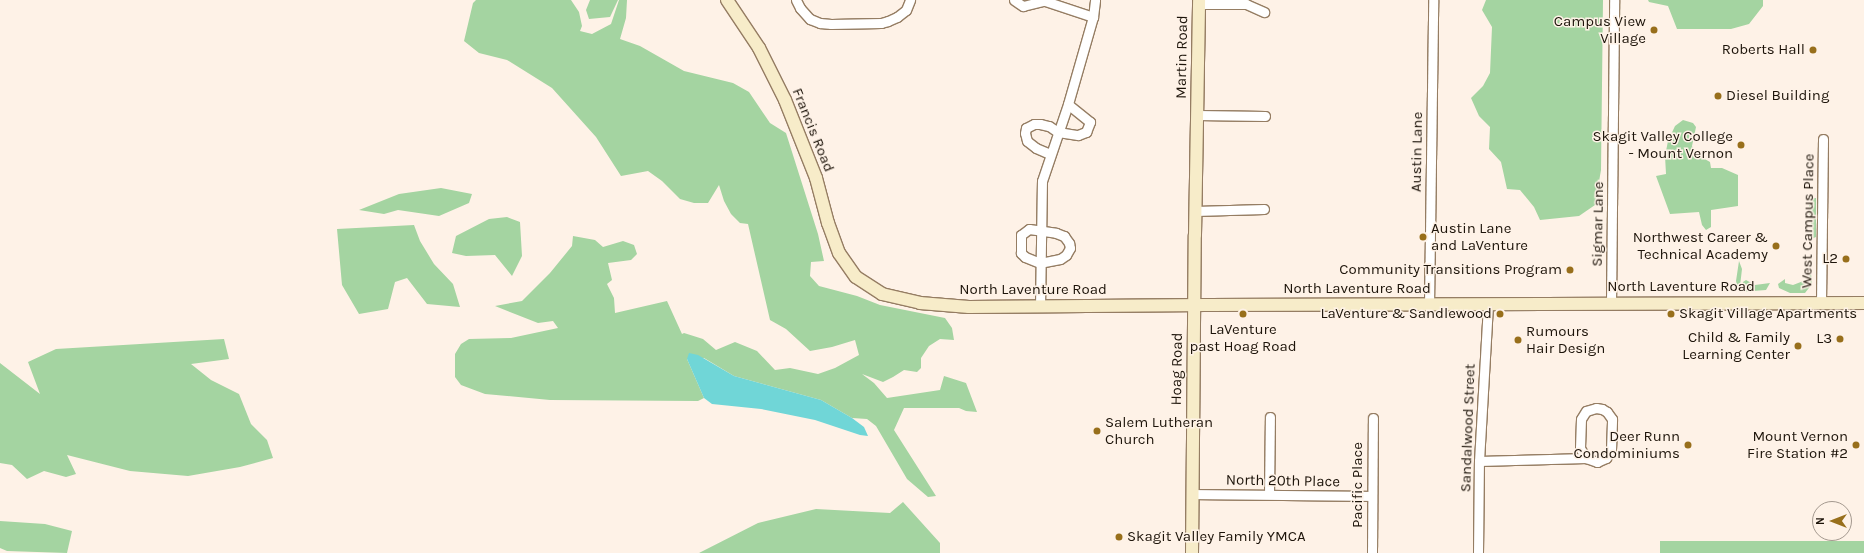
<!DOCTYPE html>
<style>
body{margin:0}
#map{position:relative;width:1864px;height:553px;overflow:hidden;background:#fef2e7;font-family:Karla,sans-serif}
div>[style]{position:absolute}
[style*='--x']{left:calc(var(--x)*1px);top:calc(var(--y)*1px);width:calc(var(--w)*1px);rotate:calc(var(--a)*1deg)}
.green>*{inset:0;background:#a4d4a1;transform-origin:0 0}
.water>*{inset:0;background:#70d6d7}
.roads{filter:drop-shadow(1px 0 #957d63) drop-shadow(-1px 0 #957d63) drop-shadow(0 1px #957d63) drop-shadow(0 -1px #957d63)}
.street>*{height:9px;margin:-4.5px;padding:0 4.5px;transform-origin:4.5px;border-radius:4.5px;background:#fff}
.secondary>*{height:12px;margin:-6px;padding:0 6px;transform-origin:6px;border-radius:6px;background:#f7ecc9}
.dots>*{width:11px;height:11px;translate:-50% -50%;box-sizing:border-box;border:2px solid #fef2e7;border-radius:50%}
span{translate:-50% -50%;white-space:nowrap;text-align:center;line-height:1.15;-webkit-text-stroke:3px #fef2e7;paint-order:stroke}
.poi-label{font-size:15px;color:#1d140a}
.right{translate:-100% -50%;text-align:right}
.left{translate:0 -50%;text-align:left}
.street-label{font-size:15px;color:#1d140a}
.north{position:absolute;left:1812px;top:501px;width:40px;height:40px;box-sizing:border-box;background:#fef2e7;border:1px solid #a4998f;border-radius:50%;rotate:270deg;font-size:11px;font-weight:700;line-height:16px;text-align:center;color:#1d140a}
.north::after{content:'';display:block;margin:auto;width:14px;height:18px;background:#986f1b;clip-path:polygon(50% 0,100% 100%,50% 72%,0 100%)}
</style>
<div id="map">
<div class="green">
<i style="clip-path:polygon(476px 0,571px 0,579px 12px,582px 26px,580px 31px,592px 34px,611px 24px,619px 0,627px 0,626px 18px,620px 39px,640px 46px,684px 71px,733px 83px,749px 92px,770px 123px,786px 133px,818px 234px,824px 261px,811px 262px,810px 276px,819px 286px,857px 296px,880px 305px,945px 318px,952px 328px,954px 340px,940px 339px,929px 346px,921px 358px,921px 368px,917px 372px,904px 370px,893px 377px,883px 382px,862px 374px,874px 383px,887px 398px,940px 390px,944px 376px,966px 383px,977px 412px,966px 411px,959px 408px,904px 408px,894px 430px,936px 496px,928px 497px,907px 479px,876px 426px,867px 419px,852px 418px,821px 400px,734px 376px,704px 358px,687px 359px,704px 398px,698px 401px,550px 400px,485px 394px,461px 385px,455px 377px,455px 354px,461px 344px,469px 339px,511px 338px,558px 328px,553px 321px,538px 323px,495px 306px,522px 301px,550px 273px,572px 246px,573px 236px,595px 240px,603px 247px,623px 241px,634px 245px,637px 254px,631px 260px,608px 263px,612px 280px,607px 284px,614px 298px,615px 313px,667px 301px,682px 334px,684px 333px,703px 339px,716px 350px,735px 342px,757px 351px,775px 370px,790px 368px,818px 374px,835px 368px,859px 355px,855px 340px,832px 347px,810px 351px,786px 329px,770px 320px,748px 224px,740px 223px,731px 214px,724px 201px,719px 185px,708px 203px,694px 203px,680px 199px,662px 181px,648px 171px,621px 176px,596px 137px,552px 88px,507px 60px,479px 53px,464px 41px,473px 3px)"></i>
<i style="clip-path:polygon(590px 0,618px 0,610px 17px,589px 19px,586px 10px)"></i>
<i style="clip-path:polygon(1486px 0,1603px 0,1601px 170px,1595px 205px,1579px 216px,1540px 220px,1534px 207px,1520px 190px,1507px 189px,1501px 162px,1489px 149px,1490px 127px,1479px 116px,1471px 98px,1483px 86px,1490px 73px,1492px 27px,1482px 10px)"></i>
<i style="clip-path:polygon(1648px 0,1763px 0,1763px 6px,1749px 24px,1731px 29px,1677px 29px,1668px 6px,1649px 2px)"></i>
<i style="clip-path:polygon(1683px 120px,1693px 123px,1696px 127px,1692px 146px,1694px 153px,1710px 162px,1711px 168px,1722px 168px,1738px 175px,1738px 206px,1711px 210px,1711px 227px,1706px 230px,1702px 225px,1699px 212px,1670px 214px,1656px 176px,1666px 174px,1665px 156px,1668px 141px,1675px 126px)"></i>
<i style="clip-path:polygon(441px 188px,472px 194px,469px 203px,439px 216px,398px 210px,384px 214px,359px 210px,399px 194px)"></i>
<i style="clip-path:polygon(1812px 198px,1816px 198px,1816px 237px,1811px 239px,1810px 234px,1813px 230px,1811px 223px,1812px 219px,1809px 214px,1809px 200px)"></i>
<i style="clip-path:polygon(507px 217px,520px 222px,522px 256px,512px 276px,495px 255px,466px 256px,452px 253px,456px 236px,489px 219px)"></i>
<i style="clip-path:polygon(414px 225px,420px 241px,434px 264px,453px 284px,460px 307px,427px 304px,407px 278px,395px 282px,388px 309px,359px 314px,342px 285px,337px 229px)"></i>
<i style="clip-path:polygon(1739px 261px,1742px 269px,1740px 286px,1742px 288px,1743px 282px,1746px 280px,1755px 285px,1770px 283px,1766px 290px,1739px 292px,1736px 281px)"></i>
<i style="clip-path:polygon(1811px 273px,1812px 284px,1805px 293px,1790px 293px,1779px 288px,1778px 284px,1785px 279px,1785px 283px,1793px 285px,1806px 280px)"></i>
<i style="clip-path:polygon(224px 339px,229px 359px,191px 364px,211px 380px,239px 394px,251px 424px,267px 440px,273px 458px,240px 467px,188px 476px,130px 471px,67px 455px,76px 474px,66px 477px,44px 471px,27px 479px,12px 465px,0 463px,0 363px,40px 394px,28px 362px,56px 349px)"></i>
<i style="clip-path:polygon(903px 502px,940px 543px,940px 553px,699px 553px,758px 523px,816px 509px,890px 513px)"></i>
<i style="clip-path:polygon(0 521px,45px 524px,72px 531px,67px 553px,7px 551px,0 548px)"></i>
<i style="left:1660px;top:541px;width:204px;height:12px"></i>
</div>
<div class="water">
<i style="clip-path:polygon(689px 353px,698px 355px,734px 376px,821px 400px,852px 418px,864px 427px,868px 436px,860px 435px,815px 420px,761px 409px,712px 404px,704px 398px,687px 359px)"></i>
</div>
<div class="roads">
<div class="street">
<i style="--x:796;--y:0;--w:9;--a:63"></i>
<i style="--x:800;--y:8;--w:15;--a:48"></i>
<i style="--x:810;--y:19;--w:11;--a:22"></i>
<i style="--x:820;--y:23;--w:11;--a:5"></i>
<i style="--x:831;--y:24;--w:50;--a:-1.1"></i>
<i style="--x:881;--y:23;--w:7;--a:-16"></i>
<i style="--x:888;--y:21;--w:10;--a:-24"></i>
<i style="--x:897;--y:17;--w:11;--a:-38"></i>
<i style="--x:906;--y:10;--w:11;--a:-68"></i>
<i style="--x:1014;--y:0;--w:11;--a:34"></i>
<i style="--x:1023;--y:6;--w:21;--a:-14"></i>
<i style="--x:1042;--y:0;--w:54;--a:18.4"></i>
<i style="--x:1199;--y:4;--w:47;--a:0"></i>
<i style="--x:1246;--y:4;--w:20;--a:24"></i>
<i style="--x:1197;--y:115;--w:68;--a:0.8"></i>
<i style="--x:1050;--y:154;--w:15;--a:-157"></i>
<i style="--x:1036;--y:148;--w:11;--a:-142"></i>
<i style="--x:1027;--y:141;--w:8;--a:-104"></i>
<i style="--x:1025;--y:133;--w:5;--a:-79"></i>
<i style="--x:1026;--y:128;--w:9;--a:-27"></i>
<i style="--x:1034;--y:124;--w:6;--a:0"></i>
<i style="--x:1040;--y:124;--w:9;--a:13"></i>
<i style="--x:1049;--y:126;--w:11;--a:34"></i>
<i style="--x:1058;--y:132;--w:20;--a:9"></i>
<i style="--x:1078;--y:135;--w:9;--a:-21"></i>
<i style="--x:1086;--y:132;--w:11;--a:-68"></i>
<i style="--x:1090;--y:122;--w:28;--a:-141"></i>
<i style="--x:1195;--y:211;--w:69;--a:-1.7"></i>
<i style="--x:1029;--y:229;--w:27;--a:8"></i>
<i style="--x:1056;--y:233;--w:9;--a:21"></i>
<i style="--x:1064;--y:236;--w:9;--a:54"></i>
<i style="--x:1069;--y:243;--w:5;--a:79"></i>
<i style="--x:1070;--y:248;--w:8;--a:120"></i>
<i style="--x:1066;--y:255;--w:7;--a:146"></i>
<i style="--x:1060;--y:259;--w:20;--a:169"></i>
<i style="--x:1040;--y:263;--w:16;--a:-158"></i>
<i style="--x:1025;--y:257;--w:6;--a:-135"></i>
<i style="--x:1021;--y:253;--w:18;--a:-90"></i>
<i style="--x:1021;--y:235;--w:10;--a:-37"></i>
<i style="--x:1821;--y:303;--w:164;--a:-89.3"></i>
<i style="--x:1611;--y:304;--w:304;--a:-89.4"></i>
<i style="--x:1429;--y:305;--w:305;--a:-89.2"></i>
<i style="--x:1040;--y:307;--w:126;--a:-89.1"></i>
<i style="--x:1042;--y:181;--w:81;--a:-71.3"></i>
<i style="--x:1068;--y:104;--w:91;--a:-74"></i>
<i style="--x:1093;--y:17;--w:17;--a:-83"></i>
<i style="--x:1479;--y:461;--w:107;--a:-1.6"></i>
<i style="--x:1586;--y:458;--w:12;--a:20"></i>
<i style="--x:1597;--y:462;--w:10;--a:-24"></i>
<i style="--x:1606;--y:458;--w:9;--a:-58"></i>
<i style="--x:1611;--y:450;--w:31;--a:-88"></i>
<i style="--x:1612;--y:419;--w:9;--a:-126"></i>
<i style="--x:1607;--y:412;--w:6;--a:-149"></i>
<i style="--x:1602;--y:409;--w:6;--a:-171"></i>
<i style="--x:1596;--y:408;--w:10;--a:163"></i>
<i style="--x:1586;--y:411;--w:9;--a:122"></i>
<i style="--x:1581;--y:419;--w:29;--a:92"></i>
<i style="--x:1580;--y:448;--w:12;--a:59"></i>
<i style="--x:1193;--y:494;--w:179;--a:0.6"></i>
<i style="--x:1269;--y:494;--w:77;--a:-89.3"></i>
<i style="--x:1372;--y:553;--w:135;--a:-89.6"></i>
<i style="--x:1478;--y:553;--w:92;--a:-89.4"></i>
<i style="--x:1479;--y:461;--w:156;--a:-86.7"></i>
</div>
<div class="secondary">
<i style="--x:727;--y:0;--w:58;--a:56.3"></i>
<i style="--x:759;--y:48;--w:58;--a:63.4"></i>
<i style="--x:785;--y:100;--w:84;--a:68.3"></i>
<i style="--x:816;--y:178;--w:47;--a:75.1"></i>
<i style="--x:828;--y:223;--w:32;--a:70"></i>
<i style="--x:839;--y:253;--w:29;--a:55"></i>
<i style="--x:856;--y:277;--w:31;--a:33"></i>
<i style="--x:882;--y:294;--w:39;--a:13"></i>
<i style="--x:920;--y:303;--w:49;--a:4.7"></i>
<i style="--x:969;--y:307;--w:237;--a:-0.5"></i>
<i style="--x:1206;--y:305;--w:658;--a:-0.17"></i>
<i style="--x:1192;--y:553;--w:318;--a:-89.5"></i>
<i style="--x:1195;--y:235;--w:235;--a:-89"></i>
</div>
</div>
<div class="dots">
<i style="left:1654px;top:30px;background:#986f1b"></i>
<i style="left:1813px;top:50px;background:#986f1b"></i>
<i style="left:1718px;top:96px;background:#986f1b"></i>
<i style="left:1741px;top:145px;background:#986f1b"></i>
<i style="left:1423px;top:237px;background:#986f1b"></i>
<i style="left:1776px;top:246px;background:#986f1b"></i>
<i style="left:1846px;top:259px;background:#986f1b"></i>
<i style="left:1570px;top:270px;background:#986f1b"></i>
<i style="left:1243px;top:314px;background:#986f1b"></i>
<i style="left:1500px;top:314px;background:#986f1b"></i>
<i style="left:1671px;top:314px;background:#986f1b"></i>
<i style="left:1840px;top:339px;background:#986f1b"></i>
<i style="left:1518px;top:340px;background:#986f1b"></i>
<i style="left:1798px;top:346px;background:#986f1b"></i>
<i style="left:1097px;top:431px;background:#986f1b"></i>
<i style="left:1688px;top:445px;background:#986f1b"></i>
<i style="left:1856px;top:445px;background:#986f1b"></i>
<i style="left:1119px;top:537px;background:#986f1b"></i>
</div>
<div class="poi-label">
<span class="right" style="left:1646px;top:30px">Campus View<br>Village</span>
<span class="right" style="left:1805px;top:50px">Roberts Hall</span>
<span class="left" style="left:1726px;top:96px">Diesel Building</span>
<span class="right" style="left:1733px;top:145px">Skagit Valley College<br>- Mount Vernon</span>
<span class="left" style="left:1431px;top:237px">Austin Lane<br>and LaVenture</span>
<span class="right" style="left:1768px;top:246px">Northwest Career &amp;<br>Technical Academy</span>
<span class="right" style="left:1838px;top:259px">L2</span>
<span class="right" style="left:1562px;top:270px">Community Transitions Program</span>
<span class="right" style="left:1492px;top:314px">LaVenture &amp; Sandlewood</span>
<span class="left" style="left:1679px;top:314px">Skagit Village Apartments</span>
<span style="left:1243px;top:338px">LaVenture<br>past Hoag Road</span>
<span class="left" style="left:1526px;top:340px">Rumours<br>Hair Design</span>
<span class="right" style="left:1790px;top:346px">Child &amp; Family<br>Learning Center</span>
<span class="right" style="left:1832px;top:339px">L3</span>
<span class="left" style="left:1105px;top:431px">Salem Lutheran<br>Church</span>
<span class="right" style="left:1680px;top:445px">Deer Runn<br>Condominiums</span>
<span class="right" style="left:1848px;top:445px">Mount Vernon<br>Fire Station #2</span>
<span class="left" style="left:1127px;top:537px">Skagit Valley Family YMCA</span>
</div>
<div class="street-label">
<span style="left:1182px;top:57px;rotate:-89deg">Martin Road</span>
<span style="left:813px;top:130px;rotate:68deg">Francis Road</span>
<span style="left:1417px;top:152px;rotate:-89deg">Austin Lane</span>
<span style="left:1808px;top:221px;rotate:-89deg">West Campus Place</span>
<span style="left:1598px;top:224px;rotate:-89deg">Sigmar Lane</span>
<span style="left:1681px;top:287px">North Laventure Road</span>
<span style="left:1357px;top:289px">North Laventure Road</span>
<span style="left:1033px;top:290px">North Laventure Road</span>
<span style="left:1177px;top:369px;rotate:-89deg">Hoag Road</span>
<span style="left:1468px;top:428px;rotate:-88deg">Sandalwood Street</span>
<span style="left:1283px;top:481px;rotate:1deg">North 20th Place</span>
<span style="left:1358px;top:485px;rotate:-90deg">Pacific Place</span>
</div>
<div class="north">N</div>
</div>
